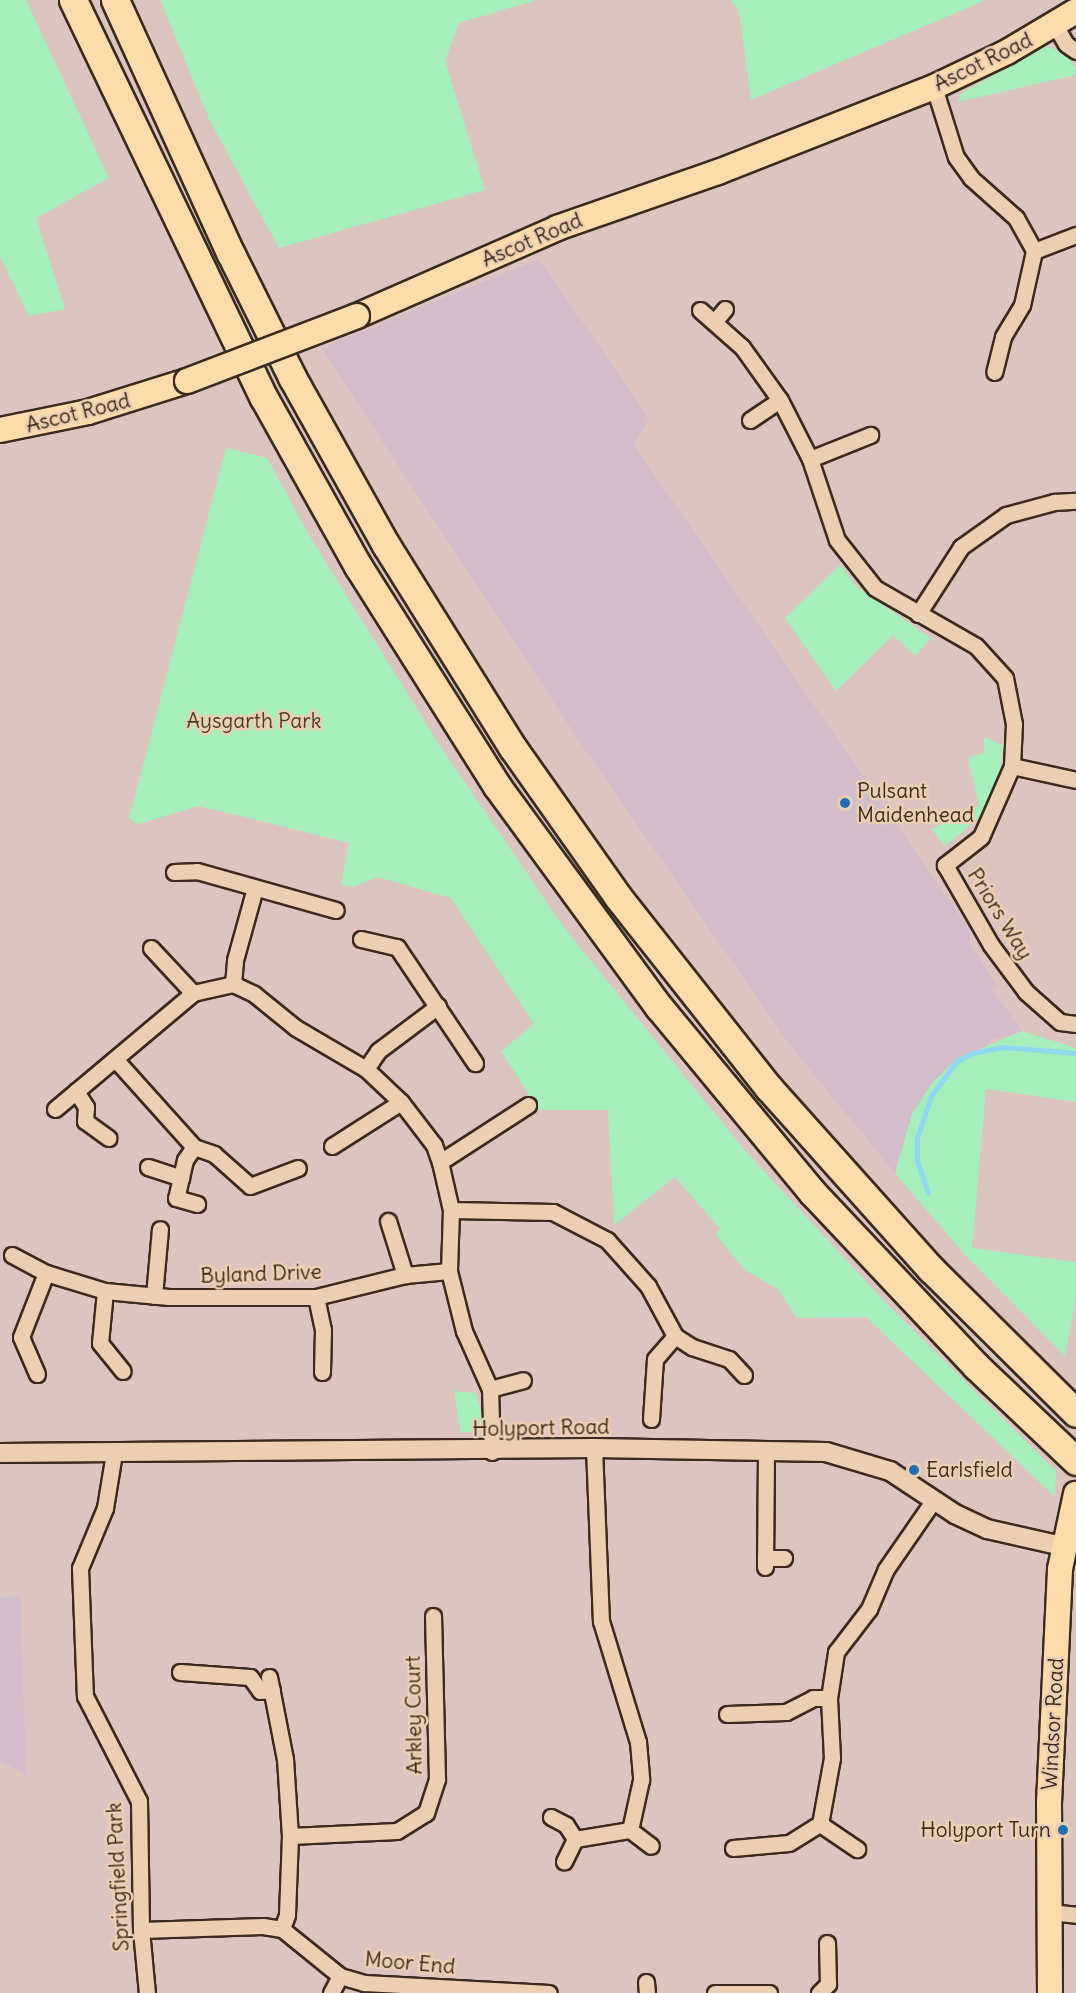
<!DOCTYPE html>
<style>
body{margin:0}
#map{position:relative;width:1076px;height:1993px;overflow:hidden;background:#dcc5c0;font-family:Delius,sans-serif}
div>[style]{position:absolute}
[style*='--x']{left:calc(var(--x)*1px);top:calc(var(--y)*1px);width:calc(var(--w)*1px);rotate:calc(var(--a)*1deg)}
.built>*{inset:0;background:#d1beca}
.green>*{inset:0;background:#a6eebc}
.stream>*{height:4.5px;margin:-2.25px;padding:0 2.25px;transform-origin:2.25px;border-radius:2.25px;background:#8fd9f0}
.roads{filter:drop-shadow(2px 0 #3b2a1e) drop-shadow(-2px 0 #3b2a1e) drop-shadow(0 2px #3b2a1e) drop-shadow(0 -2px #3b2a1e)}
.minor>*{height:15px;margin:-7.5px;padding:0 7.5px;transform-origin:7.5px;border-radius:7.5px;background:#eccfb2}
.tertiary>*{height:18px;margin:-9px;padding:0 9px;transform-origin:9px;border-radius:9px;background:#eccfb2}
.primary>*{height:24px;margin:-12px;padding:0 12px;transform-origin:12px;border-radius:12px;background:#fddcac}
.motorway>*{height:27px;margin:-13.5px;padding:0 13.5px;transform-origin:13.5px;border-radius:13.5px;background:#fddcac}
.bridges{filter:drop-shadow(2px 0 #3b2a1e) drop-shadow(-2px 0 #3b2a1e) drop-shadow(0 2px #3b2a1e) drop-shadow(0 -2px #3b2a1e)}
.primary-bridge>*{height:24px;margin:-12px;padding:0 12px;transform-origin:12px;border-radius:12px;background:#fddcac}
.dots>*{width:16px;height:16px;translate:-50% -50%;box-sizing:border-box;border:3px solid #eccfb2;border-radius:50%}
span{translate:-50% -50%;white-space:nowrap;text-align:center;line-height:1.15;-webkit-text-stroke:5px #eccfb2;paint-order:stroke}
.street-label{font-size:21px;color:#3b2a1e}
.park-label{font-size:21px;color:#463e2e}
.poi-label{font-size:21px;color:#3b2a1e}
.left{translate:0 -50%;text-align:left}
.right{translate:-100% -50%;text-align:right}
</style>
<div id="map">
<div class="built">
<i style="clip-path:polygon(539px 259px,649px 418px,634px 445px,971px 932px,969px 942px,997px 985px,992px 989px,1022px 1031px,992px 1040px,899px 1154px,895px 1173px,792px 1048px,726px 953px,581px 744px,321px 348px)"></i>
<i style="clip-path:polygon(21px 1596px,22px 1650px,26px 1774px,0 1761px,0 1597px)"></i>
</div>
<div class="green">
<i style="clip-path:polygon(0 0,26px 0,109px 178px,36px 218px,65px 309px,29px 316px,0 257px)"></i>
<i style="clip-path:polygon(160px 0,537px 0,459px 23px,445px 61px,485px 190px,279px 248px,210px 121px)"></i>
<i style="clip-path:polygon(730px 0,986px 0,751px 100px,739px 10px)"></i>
<i style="clip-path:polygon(1046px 46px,1062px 52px,1076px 67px,1076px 75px,957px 102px,962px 93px)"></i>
<i style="clip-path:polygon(226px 448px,267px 458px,312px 540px,439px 744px,565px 929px,748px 1154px,887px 1304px,1056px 1471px,1055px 1497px,866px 1317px,797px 1318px,778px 1289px,745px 1270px,715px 1234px,720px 1229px,675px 1177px,614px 1225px,608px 1110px,539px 1110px,501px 1051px,534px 1024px,451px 898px,377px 877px,354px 887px,341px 885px,349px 843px,253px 819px,198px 806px,139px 824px,129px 819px)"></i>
<i style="clip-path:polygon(840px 565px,857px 587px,931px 638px,915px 656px,893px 635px,836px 691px,785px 618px)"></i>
<i style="clip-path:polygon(984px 737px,1003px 746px,999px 777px,982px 816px,945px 846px,931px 829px,979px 806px,968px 758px,984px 753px)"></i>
<i style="clip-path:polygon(1022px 1031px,1076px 1048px,1076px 1102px,986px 1089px,972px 1248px,1076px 1262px,1076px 1298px,1065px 1356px,965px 1255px,895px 1173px,912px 1114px,933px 1082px,958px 1058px)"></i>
<i style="clip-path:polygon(454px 1391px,476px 1393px,485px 1428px,461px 1433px)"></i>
</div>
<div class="stream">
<i style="--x:928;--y:1193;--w:34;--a:-109"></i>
<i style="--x:917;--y:1161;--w:23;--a:-90"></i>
<i style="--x:917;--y:1138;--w:44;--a:-71.6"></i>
<i style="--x:931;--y:1096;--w:42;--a:-53.7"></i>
<i style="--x:956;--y:1062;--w:18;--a:-29"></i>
<i style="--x:972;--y:1053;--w:31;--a:-11"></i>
<i style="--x:1002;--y:1047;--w:74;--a:4.6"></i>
</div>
<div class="roads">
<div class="minor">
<i style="--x:1055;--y:25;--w:22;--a:60"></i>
<i style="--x:1066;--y:44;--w:12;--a:35"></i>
<i style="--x:934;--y:87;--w:73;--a:72.6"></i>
<i style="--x:956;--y:157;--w:26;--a:54"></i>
<i style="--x:971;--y:178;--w:60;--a:41.6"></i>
<i style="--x:1016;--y:218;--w:38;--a:61"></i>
<i style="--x:1034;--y:251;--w:55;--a:102.5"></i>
<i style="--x:1022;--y:305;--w:37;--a:121"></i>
<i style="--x:1003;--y:337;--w:36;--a:104"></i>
<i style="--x:1034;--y:251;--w:45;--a:-20.9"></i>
<i style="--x:700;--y:310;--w:56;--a:41.4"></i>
<i style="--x:742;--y:347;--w:65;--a:54.4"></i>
<i style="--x:780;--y:400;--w:66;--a:63"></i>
<i style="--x:810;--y:459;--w:85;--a:71.6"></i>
<i style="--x:837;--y:540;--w:61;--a:51.6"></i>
<i style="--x:875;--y:588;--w:116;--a:29.9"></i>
<i style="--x:976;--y:646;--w:43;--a:47.8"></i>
<i style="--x:1005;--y:678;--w:47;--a:78.9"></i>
<i style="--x:1014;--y:724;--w:42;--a:92.7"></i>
<i style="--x:1012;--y:766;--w:77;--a:113.6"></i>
<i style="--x:981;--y:837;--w:46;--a:142.1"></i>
<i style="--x:945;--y:865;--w:92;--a:60.1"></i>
<i style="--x:991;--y:945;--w:59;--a:53.3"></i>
<i style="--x:1026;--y:992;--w:45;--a:41.4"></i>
<i style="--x:1060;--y:1022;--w:16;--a:7"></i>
<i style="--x:714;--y:322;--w:17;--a:-50"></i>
<i style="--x:750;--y:420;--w:36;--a:-34"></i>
<i style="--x:810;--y:459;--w:65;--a:-21.8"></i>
<i style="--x:918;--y:614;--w:80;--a:-57.3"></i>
<i style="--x:961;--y:547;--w:55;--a:-35.4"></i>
<i style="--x:1006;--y:515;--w:50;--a:-15.2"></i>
<i style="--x:1054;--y:502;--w:22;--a:-3"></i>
<i style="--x:1012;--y:766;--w:66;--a:12.3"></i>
<i style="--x:174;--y:872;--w:23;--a:-2"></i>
<i style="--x:197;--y:871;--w:144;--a:15.7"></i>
<i style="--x:361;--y:939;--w:37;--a:13"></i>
<i style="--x:397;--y:947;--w:140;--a:56.1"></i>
<i style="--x:151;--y:948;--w:62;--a:47"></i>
<i style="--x:233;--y:984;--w:24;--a:-85"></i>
<i style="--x:235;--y:960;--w:75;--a:-74.5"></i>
<i style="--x:115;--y:1059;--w:118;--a:48.1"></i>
<i style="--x:194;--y:1147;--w:21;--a:19"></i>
<i style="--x:214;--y:1154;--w:48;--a:41.6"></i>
<i style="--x:250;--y:1186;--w:51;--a:-20.6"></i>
<i style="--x:366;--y:1069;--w:22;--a:-56"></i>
<i style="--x:378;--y:1051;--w:75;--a:-36.9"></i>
<i style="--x:76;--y:1091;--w:19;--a:58"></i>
<i style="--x:86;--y:1107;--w:14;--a:94"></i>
<i style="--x:85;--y:1121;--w:29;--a:36"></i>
<i style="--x:55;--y:1109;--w:180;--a:-40"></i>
<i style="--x:193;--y:993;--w:41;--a:-12.7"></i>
<i style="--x:233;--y:984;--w:23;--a:25"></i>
<i style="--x:254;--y:994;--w:54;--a:39"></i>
<i style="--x:296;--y:1028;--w:81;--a:30.4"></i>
<i style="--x:366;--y:1069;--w:48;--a:43.3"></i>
<i style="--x:401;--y:1102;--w:54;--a:52.5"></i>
<i style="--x:434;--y:1145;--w:18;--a:71"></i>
<i style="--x:440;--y:1162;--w:49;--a:77.1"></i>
<i style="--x:451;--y:1210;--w:61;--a:91.9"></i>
<i style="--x:449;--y:1271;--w:62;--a:76"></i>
<i style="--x:464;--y:1331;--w:64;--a:65.9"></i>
<i style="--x:490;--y:1389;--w:63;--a:88.2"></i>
<i style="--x:332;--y:1146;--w:82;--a:-32.5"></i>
<i style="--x:194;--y:1147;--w:16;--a:125"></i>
<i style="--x:185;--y:1160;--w:39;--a:103"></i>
<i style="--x:176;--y:1198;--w:22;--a:16"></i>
<i style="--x:440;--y:1162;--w:105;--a:-32.9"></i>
<i style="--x:148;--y:1167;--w:35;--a:18"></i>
<i style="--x:451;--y:1210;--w:102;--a:1.1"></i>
<i style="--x:553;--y:1212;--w:61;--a:27.4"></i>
<i style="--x:607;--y:1240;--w:62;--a:48.3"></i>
<i style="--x:648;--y:1286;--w:57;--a:61.6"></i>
<i style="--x:675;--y:1336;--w:20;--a:33"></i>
<i style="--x:692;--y:1347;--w:39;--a:18"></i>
<i style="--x:729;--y:1359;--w:22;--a:47"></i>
<i style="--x:388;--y:1221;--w:57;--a:72.5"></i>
<i style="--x:12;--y:1255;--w:38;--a:28"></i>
<i style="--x:46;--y:1273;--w:62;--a:17"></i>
<i style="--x:105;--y:1291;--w:64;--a:5.4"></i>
<i style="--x:169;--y:1297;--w:147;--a:0"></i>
<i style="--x:316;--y:1297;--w:92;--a:-13.9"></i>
<i style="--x:405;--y:1275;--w:44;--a:-5.2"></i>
<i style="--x:105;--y:1291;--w:52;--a:95.5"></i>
<i style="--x:100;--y:1343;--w:36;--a:51"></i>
<i style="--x:154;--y:1296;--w:67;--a:-84.9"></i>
<i style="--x:316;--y:1297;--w:34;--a:78"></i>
<i style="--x:323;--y:1330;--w:42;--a:91.4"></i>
<i style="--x:37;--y:1374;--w:40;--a:-113.4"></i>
<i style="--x:21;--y:1337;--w:69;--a:-68.7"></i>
<i style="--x:490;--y:1389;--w:34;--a:-15"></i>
<i style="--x:651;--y:1419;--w:60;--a:-86.2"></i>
<i style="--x:655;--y:1359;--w:30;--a:-49"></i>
<i style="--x:594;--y:1448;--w:173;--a:87.7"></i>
<i style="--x:601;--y:1621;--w:127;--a:73"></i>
<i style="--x:638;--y:1742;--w:38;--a:85"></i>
<i style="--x:641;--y:1780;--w:51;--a:102.4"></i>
<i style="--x:114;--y:1453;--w:56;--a:99.3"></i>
<i style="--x:105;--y:1508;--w:65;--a:112.6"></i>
<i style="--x:80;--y:1568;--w:128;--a:87.8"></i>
<i style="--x:85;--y:1696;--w:118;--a:62.8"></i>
<i style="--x:139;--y:1801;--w:129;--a:89.1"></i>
<i style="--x:141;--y:1930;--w:63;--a:84.6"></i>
<i style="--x:765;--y:1558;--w:19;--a:0"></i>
<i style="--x:765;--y:1567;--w:116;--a:-89.5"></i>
<i style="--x:180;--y:1672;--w:70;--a:4.1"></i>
<i style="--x:250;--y:1677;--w:17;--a:54"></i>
<i style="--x:260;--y:1691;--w:12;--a:-5"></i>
<i style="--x:269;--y:1677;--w:84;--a:79"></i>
<i style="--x:285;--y:1759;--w:77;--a:86.3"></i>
<i style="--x:290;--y:1836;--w:79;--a:92.2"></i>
<i style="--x:287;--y:1915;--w:15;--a:110"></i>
<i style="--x:727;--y:1714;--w:59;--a:-1.9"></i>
<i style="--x:786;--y:1712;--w:30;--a:-27"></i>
<i style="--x:813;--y:1698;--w:16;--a:0"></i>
<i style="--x:551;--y:1817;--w:17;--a:28"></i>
<i style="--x:566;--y:1825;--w:17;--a:57"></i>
<i style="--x:575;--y:1839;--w:25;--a:116"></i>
<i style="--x:820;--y:1824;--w:67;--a:-79.7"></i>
<i style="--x:832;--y:1758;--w:60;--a:-92.9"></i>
<i style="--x:829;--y:1698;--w:47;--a:-81.3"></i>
<i style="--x:836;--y:1652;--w:54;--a:-52.5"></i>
<i style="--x:869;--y:1609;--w:43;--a:-67"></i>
<i style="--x:886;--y:1569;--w:83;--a:-55.3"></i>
<i style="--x:290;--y:1836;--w:107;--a:-2.7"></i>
<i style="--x:397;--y:1831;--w:34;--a:-32"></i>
<i style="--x:426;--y:1813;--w:36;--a:-72"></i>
<i style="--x:437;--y:1779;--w:163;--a:-91.4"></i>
<i style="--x:575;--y:1839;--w:56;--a:-9.3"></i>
<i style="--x:630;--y:1830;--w:26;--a:37"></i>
<i style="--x:733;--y:1848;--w:56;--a:-5.1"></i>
<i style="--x:789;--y:1843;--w:36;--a:-32"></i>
<i style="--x:820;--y:1824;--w:45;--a:34"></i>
<i style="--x:1049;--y:1912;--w:27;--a:6"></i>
<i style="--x:141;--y:1930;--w:122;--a:-1.9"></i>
<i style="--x:263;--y:1926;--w:19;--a:9"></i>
<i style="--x:282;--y:1929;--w:75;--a:39"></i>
<i style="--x:340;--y:1976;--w:26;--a:16"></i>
<i style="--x:365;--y:1983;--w:184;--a:3.1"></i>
<i style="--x:646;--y:1982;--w:11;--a:85"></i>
<i style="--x:331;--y:1993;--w:19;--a:-62"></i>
<i style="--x:715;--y:1993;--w:54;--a:0"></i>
<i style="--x:819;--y:1993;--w:13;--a:-45"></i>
<i style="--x:828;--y:1984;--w:41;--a:-91.4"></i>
</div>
<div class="tertiary">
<i style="--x:0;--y:1453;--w:594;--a:-0.48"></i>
<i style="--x:594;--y:1448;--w:232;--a:1"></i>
<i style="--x:826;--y:1452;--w:67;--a:16.5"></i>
<i style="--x:890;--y:1471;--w:78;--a:33.5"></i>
<i style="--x:955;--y:1514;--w:35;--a:25"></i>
<i style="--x:987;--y:1529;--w:77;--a:12.8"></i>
</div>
<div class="primary">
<i style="--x:357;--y:316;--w:219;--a:-23.7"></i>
<i style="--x:557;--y:228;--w:170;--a:-19.2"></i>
<i style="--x:718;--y:172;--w:232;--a:-21.5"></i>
<i style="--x:934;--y:87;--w:81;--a:-25.6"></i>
<i style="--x:1007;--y:52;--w:80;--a:-30.7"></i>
<i style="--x:0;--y:430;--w:90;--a:-11.6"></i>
<i style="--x:88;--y:412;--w:104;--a:-17.4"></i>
<i style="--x:1050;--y:1993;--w:190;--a:-90.3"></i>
<i style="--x:1049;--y:1803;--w:234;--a:-87.3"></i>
<i style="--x:1060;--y:1569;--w:77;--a:-78"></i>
</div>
<div class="motorway">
<i style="--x:73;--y:0;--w:441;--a:64.4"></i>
<i style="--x:264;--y:398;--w:193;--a:60.8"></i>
<i style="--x:358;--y:566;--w:260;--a:57.7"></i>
<i style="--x:497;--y:786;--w:274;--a:53.8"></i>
<i style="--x:659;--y:1007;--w:241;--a:50.4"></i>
<i style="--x:813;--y:1193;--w:238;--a:46.7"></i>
<i style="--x:976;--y:1366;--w:138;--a:43.5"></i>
<i style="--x:115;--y:0;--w:279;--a:65.5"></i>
<i style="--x:231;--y:254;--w:137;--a:63.6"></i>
<i style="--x:292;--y:377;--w:193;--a:60.8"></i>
<i style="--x:386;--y:545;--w:239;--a:58"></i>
<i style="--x:513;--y:748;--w:182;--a:54.8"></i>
<i style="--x:618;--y:897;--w:243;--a:51.7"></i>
<i style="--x:769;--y:1088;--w:243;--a:48.2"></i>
<i style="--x:931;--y:1269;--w:204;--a:44.8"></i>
</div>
</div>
<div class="bridges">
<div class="primary-bridge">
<i style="--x:187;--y:381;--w:182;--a:-20.9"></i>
</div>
</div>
<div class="dots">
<i style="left:845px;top:803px;background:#1f6fb2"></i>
<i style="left:914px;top:1470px;background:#1f6fb2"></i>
<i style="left:1063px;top:1830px;background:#1f6fb2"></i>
</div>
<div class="street-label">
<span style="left:983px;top:62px;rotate:-26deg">Ascot Road</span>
<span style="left:532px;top:240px;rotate:-23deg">Ascot Road</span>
<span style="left:78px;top:413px;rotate:-14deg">Ascot Road</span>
<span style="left:1000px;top:914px;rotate:58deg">Priors Way</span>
<span style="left:261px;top:1274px;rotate:-2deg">Byland Drive</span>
<span style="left:541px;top:1428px;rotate:-1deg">Holyport Road</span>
<span style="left:414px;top:1715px;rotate:-91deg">Arkley Court</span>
<span style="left:1053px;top:1724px;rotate:-87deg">Windsor Road</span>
<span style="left:118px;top:1877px;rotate:-93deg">Springfield Park</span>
<span style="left:410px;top:1963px;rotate:5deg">Moor End</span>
</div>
<div class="park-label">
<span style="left:254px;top:721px">Aysgarth Park</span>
</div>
<div class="poi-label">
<span class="left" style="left:857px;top:803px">Pulsant<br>Maidenhead</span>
<span class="left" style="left:926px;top:1470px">Earlsfield</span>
<span class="right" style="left:1051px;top:1830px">Holyport Turn</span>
</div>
</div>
